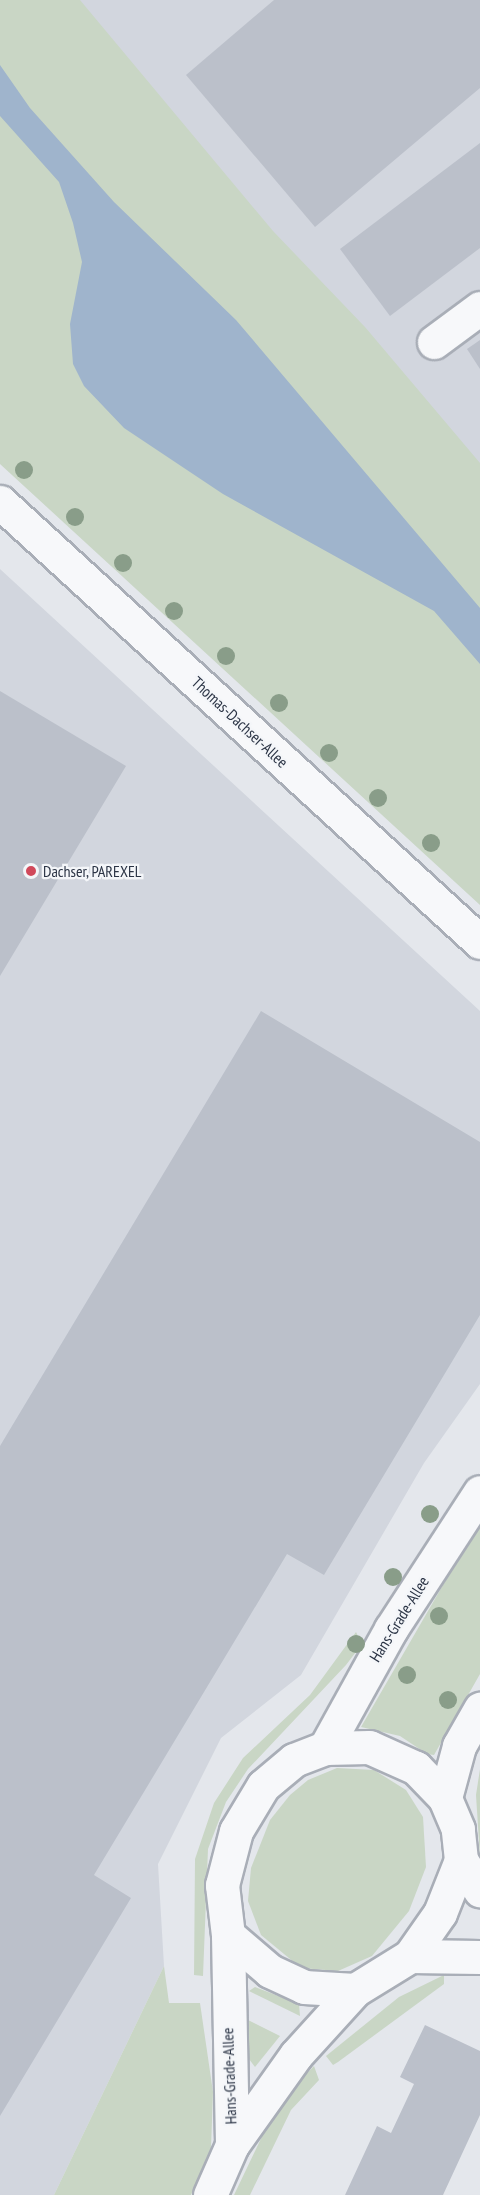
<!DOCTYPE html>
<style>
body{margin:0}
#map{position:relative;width:480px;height:2195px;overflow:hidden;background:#e4e7ec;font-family:"PT Sans Narrow",sans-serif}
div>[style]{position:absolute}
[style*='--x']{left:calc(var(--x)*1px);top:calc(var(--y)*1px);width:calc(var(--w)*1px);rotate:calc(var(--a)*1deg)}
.built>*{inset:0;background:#d2d6de}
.green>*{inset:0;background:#c9d6c5}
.water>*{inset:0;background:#9fb4cc}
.building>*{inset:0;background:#bbc0ca}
.roads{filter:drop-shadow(2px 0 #a9aeb7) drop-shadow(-2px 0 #a9aeb7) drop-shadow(0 2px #a9aeb7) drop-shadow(0 -2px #a9aeb7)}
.minor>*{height:33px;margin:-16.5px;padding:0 16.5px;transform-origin:16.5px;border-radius:16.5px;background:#f7f8fa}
.trees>*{width:18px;height:18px;margin:-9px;border-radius:50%;background:#899d89}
.dots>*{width:16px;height:16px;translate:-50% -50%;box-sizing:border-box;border:3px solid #f4f6f9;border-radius:50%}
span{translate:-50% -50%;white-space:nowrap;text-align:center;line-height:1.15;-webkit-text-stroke:4.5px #f4f6f9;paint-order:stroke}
.street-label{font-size:16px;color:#2b3445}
.poi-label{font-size:16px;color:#2b3445}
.left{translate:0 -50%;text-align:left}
</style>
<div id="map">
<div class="built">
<i style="clip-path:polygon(43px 0,480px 0,480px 512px)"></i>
<i style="clip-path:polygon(0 569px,480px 1011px,480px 1384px,424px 1463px,301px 1675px,221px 1738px,158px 1864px,164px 1966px,54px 2195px,0 2195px)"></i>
</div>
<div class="green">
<i style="clip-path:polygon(0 0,80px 0,273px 231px,365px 327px,480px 463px,480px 905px,0 464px)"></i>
<i style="clip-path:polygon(480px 1521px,480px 1674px,434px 1755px,427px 1754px,400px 1736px,361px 1727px)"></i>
<i style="clip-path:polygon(356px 1632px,362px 1644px,346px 1665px,248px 1769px,226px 1802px,208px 1849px,203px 1976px,194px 1975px,195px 1859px,214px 1803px,243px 1758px,310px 1695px)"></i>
<i style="clip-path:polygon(337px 1768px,374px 1770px,406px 1790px,423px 1817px,426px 1867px,409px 1911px,372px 1956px,338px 1971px,301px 1968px,261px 1935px,248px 1901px,251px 1868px,270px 1820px,290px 1795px,308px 1780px)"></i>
<i style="clip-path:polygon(480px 1769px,480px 1857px,476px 1795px)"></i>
<i style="clip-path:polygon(164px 1966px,169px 2003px,200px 2003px,213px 2092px,211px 2148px,191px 2195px,54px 2195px)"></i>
<i style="clip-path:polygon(444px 1975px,444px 1984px,338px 2062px,333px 2065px,326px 2056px,399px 1997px)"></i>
<i style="clip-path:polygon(255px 1987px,299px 2004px,300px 2016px,249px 1991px)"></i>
<i style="clip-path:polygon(248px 2020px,280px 2036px,255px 2067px,249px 2059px)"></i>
<i style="clip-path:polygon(314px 2066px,319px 2080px,291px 2110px,250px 2195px,234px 2195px,278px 2103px)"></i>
</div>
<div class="water">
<i style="clip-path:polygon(0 65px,30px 108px,114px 202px,236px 320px,480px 608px,480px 664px,434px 611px,223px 494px,124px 428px,84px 386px,73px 364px,70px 324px,82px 262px,73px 223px,59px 182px,0 116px)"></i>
</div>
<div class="building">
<i style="clip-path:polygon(274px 0,480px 0,480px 88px,315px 227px,186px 75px)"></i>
<i style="clip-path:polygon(480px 143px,480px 248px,390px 316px,340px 249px)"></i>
<i style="clip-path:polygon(480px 340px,480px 369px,467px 349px)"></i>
<i style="clip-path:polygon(0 691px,126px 766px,0 976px)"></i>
<i style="clip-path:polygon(261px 1011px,480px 1142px,480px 1315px,324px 1575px,287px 1554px,94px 1875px,131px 1898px,0 2116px,0 1446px)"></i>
<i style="clip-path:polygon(425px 2025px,480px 2051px,480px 2115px,443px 2195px,345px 2195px,377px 2126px,391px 2133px,414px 2084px,400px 2077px)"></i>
</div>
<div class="roads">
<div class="minor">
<i style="--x:434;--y:342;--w:57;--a:-36.5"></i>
<i style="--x:0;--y:502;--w:651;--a:42.51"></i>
<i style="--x:325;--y:1748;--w:136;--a:-61"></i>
<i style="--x:391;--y:1629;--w:163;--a:-57"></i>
<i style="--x:445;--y:1798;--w:42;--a:-134"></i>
<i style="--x:416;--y:1768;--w:51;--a:-155.9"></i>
<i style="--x:369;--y:1747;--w:44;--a:178.7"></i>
<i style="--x:325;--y:1748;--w:33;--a:159"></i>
<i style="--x:294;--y:1760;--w:40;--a:140"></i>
<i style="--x:263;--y:1786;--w:52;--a:121"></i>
<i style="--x:236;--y:1831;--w:56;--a:104.5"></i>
<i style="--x:222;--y:1885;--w:50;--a:83.2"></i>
<i style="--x:228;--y:1935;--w:55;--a:40.6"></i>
<i style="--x:270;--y:1971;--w:38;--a:25"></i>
<i style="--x:304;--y:1987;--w:51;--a:3.4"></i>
<i style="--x:355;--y:1990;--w:65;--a:-31.7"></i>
<i style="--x:410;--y:1956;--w:52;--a:-55.1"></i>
<i style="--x:440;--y:1913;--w:57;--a:-68.4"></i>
<i style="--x:461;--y:1860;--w:31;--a:-96"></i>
<i style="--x:458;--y:1829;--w:34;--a:-113"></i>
<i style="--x:445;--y:1798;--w:54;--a:-74.9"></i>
<i style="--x:459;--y:1746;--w:43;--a:-60.4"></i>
<i style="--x:461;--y:1860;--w:36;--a:58"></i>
<i style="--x:228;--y:1935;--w:210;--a:88.9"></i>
<i style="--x:410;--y:1956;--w:70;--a:0.8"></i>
<i style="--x:210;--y:2195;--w:55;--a:-66.3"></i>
<i style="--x:232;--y:2145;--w:110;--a:-54.6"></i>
<i style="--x:296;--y:2055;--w:88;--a:-47.8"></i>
</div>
</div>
<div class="trees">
<i style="left:24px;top:470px"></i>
<i style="left:75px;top:517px"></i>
<i style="left:123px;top:563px"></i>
<i style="left:174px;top:611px"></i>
<i style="left:226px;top:656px"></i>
<i style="left:279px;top:703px"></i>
<i style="left:329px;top:753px"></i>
<i style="left:378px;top:798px"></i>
<i style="left:431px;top:843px"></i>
<i style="left:430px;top:1514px"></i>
<i style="left:393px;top:1577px"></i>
<i style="left:439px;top:1616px"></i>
<i style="left:356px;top:1644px"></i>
<i style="left:407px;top:1675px"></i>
<i style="left:448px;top:1700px"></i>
</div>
<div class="dots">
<i style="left:31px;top:871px;background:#d1495b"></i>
</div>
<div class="street-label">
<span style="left:240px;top:722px;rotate:43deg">Thomas-Dachser-Allee</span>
<span style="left:399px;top:1619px;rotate:-58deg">Hans-Grade-Allee</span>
<span style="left:229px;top:2076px;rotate:-92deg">Hans-Grade-Allee</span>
</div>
<div class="poi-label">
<span class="left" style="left:43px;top:871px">Dachser, PAREXEL</span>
</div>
</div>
